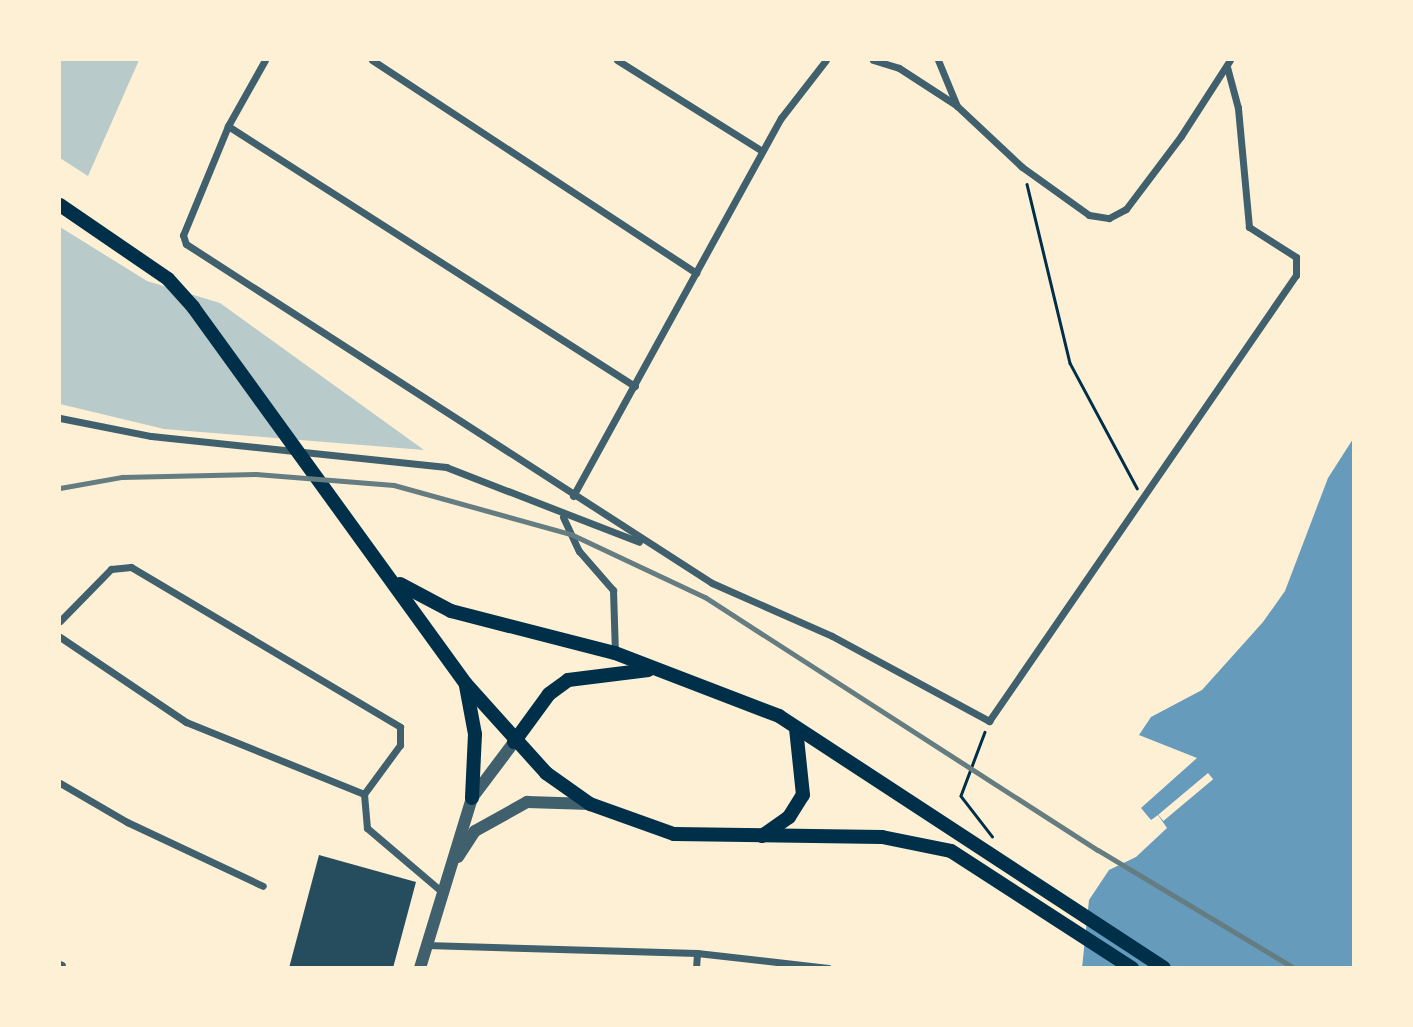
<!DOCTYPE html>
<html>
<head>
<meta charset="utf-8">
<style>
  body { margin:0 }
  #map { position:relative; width:1413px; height:1027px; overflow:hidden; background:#fdf0d5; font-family:Raleway,sans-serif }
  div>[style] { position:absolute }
  .green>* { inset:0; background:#b9caca }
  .water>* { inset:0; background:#669bbc }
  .pier>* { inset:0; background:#fdf0d5; transform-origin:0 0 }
  .building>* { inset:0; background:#264d5e }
  .path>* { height:2.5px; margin:-1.25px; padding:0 1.25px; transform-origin:1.25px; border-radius:1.25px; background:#003049 }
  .minor>* { height:7px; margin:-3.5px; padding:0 3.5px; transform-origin:3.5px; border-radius:3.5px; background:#3f606c }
  .tertiary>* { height:12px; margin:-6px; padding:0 6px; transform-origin:6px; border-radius:6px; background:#3f606c }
  .primary>* { height:14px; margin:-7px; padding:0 7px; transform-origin:7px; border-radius:7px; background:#003049 }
  .rail>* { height:4.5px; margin:-2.25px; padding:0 2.25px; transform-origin:2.25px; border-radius:2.25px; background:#657d81 }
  span { translate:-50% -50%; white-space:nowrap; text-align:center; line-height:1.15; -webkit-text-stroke:7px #fdf0d5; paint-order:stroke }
  .frame { position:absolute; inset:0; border:61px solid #fdf0d5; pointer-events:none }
</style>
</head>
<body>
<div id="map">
  <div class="green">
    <div style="clip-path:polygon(60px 60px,139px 60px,88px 176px,60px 158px)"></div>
    <div style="clip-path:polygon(60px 227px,147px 281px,220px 303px,424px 450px,164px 429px,60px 404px)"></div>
  </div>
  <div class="water">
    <div style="clip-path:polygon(1353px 439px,1353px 967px,1082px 968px,1089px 900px,1109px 870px,1136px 857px,1167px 828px,1158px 815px,1151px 820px,1141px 808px,1197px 758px,1139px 735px,1151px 717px,1202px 690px,1263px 622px,1285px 591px,1328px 478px)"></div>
  </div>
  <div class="pier">
    <div style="left:1208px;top:773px;width:8px;height:65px;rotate:50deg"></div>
  </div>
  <div class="building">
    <div style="clip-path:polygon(319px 855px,416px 882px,393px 968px,289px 968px)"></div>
  </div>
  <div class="path">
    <div style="left:1027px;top:184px;width:184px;rotate:76.5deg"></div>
    <div style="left:1070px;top:363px;width:142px;rotate:61.8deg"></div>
    <div style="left:985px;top:732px;width:68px;rotate:110.6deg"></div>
    <div style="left:961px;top:796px;width:51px;rotate:52.2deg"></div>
  </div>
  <div class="minor">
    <div style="left:265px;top:60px;width:76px;rotate:119.3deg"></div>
    <div style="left:228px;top:126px;width:118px;rotate:112.4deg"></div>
    <div style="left:183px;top:235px;width:9px;rotate:72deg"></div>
    <div style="left:186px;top:244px;width:626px;rotate:32.8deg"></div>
    <div style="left:712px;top:583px;width:131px;rotate:23.8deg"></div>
    <div style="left:832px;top:636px;width:179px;rotate:28.4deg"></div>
    <div style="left:989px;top:721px;width:541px;rotate:-55.46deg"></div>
    <div style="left:1296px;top:275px;width:18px;rotate:-90deg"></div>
    <div style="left:1296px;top:257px;width:56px;rotate:-147.4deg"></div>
    <div style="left:1249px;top:227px;width:120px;rotate:-95.3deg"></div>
    <div style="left:1238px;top:108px;width:42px;rotate:-105deg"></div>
    <div style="left:372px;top:60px;width:388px;rotate:33.3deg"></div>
    <div style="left:617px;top:60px;width:171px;rotate:32.1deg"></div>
    <div style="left:873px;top:60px;width:27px;rotate:17deg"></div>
    <div style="left:899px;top:68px;width:68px;rotate:33deg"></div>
    <div style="left:938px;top:60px;width:50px;rotate:67.6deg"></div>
    <div style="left:957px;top:106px;width:89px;rotate:43.2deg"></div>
    <div style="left:1022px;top:167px;width:82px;rotate:35.6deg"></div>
    <div style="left:1089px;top:215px;width:20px;rotate:9deg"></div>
    <div style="left:1109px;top:218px;width:19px;rotate:-28deg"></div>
    <div style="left:1126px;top:209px;width:91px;rotate:-53deg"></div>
    <div style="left:1181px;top:136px;width:90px;rotate:-57.2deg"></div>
    <div style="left:228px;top:126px;width:483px;rotate:32.6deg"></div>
    <div style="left:60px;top:418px;width:93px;rotate:11.2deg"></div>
    <div style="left:151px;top:436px;width:297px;rotate:6deg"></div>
    <div style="left:446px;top:467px;width:207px;rotate:21.2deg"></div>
    <div style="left:573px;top:496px;width:431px;rotate:-61.2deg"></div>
    <div style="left:781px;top:118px;width:73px;rotate:-52.2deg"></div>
    <div style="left:563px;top:517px;width:38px;rotate:65deg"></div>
    <div style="left:579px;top:551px;width:52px;rotate:48.9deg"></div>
    <div style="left:613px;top:590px;width:63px;rotate:88.2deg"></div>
    <div style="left:60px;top:621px;width:73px;rotate:-45.6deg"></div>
    <div style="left:111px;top:569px;width:20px;rotate:-6deg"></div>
    <div style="left:131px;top:567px;width:313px;rotate:30.7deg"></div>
    <div style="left:400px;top:727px;width:18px;rotate:90deg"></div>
    <div style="left:400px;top:745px;width:61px;rotate:126.3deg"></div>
    <div style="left:364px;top:794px;width:34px;rotate:85deg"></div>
    <div style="left:367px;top:828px;width:97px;rotate:40.4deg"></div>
    <div style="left:60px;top:637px;width:152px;rotate:34deg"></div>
    <div style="left:186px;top:722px;width:192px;rotate:22deg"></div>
    <div style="left:60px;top:783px;width:78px;rotate:30.2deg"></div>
    <div style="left:127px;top:822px;width:150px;rotate:25.2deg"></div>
    <div style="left:426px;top:945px;width:271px;rotate:1.7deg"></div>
    <div style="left:697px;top:953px;width:132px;rotate:6.5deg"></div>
    <div style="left:60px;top:964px;width:2px;rotate:27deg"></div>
    <div style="left:696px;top:968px;width:15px;rotate:-86deg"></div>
  </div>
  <div class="tertiary">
    <div style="left:458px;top:857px;width:31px;rotate:-57deg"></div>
    <div style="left:475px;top:831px;width:60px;rotate:-29.1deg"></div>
    <div style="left:527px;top:802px;width:63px;rotate:1.8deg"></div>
    <div style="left:420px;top:968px;width:178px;rotate:-73deg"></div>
    <div style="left:472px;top:798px;width:70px;rotate:-53.1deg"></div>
  </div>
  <div class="primary">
    <div style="left:60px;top:205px;width:131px;rotate:34.4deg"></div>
    <div style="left:168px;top:279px;width:38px;rotate:48deg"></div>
    <div style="left:193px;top:307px;width:465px;rotate:54.1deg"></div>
    <div style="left:466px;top:684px;width:120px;rotate:48deg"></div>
    <div style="left:546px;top:773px;width:54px;rotate:35.2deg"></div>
    <div style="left:590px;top:804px;width:89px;rotate:19.7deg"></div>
    <div style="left:674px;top:834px;width:208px;rotate:0.8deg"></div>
    <div style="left:882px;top:837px;width:70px;rotate:11.5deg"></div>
    <div style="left:951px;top:851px;width:216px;rotate:32.9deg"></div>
    <div style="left:400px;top:584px;width:58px;rotate:27.9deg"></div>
    <div style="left:451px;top:611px;width:169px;rotate:14.4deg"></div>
    <div style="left:615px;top:653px;width:176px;rotate:21deg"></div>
    <div style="left:779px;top:716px;width:460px;rotate:33.2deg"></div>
    <div style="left:466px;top:686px;width:49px;rotate:79.4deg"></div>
    <div style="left:475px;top:734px;width:64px;rotate:92.7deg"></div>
    <div style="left:514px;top:742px;width:59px;rotate:-53.9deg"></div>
    <div style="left:549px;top:694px;width:24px;rotate:-36deg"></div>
    <div style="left:568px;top:680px;width:81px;rotate:-7.1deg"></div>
    <div style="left:762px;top:836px;width:33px;rotate:-35deg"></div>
    <div style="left:789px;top:817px;width:26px;rotate:-58deg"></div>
    <div style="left:803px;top:795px;width:67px;rotate:-96deg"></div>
  </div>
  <div class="rail">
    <div style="left:60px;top:488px;width:63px;rotate:-10.1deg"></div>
    <div style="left:122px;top:477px;width:134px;rotate:-1.3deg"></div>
    <div style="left:256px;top:474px;width:138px;rotate:4.6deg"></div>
    <div style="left:394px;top:485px;width:184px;rotate:15.5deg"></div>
    <div style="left:571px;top:534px;width:148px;rotate:25.2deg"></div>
    <div style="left:705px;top:597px;width:467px;rotate:32.8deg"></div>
    <div style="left:1098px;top:850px;width:229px;rotate:31deg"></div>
  </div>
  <div class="frame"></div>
</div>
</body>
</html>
